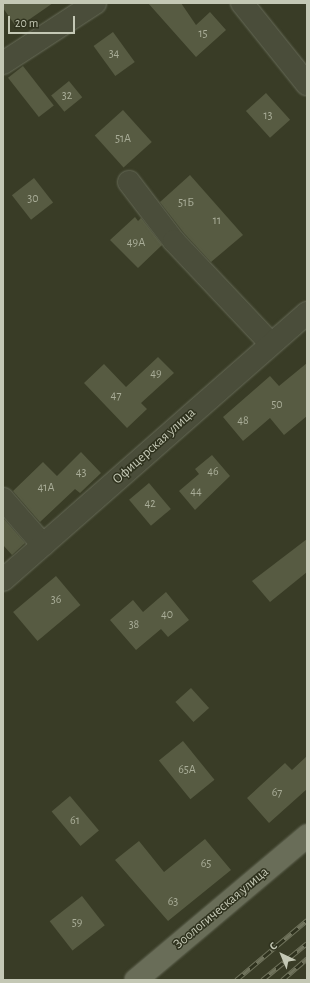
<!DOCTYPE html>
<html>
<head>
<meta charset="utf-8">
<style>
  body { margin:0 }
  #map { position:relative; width:310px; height:983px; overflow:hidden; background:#393c26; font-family:"Alegreya Sans",sans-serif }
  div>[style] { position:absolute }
  .building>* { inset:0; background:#575b42; transform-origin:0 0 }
  .roads { filter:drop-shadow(0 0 1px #676b58) drop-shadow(0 0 1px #676b58) }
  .minor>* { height:22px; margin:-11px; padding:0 11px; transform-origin:11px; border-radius:11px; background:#4a4d3a }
  .major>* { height:22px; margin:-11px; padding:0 11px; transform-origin:11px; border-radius:11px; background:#696d58 }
  .rail>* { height:4.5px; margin-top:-2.25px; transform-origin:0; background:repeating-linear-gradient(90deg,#2f321e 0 9px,#70735c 0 18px); box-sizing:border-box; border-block:1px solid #70735c }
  span { translate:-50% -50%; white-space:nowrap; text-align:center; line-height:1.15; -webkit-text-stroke:3px #2f321e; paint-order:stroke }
  .number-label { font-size:12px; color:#a9ad98 }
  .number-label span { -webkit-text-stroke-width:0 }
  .street-label { font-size:14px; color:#c4c8b5 }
  .frame { position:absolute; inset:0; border:4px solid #c4c8b5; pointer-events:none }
  .north { position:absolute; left:262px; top:935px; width:40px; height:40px; -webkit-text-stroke:3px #2f321e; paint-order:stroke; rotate:316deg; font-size:11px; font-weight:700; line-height:16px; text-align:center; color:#c4c8b5 }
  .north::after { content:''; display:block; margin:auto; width:14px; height:18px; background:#c4c8b5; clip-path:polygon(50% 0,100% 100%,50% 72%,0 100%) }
  .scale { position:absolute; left:8px; top:16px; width:67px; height:18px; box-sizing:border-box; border:2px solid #c4c8b5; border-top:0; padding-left:5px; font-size:12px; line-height:14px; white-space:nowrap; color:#c4c8b5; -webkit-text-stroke:3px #2f321e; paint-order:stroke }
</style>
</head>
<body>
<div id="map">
  <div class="building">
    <div style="clip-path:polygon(3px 3px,53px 3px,17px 28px,3px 8px)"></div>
    <div style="clip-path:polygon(148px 3px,181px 3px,196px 25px,210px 12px,226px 30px,196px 57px)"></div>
    <div style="left:113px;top:32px;width:37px;height:24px;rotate:54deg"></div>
    <div style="left:23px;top:66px;width:50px;height:19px;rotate:52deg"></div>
    <div style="left:69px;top:81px;width:21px;height:23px;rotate:51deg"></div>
    <div style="left:266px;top:93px;width:36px;height:27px;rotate:48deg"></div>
    <div style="left:123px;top:110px;width:43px;height:38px;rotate:48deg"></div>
    <div style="clip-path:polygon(190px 175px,243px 235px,211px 262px,184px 233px,160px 202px)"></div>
    <div style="left:34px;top:178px;width:31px;height:28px;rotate:52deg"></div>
    <div style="clip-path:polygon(135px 217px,138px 221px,141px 218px,162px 245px,138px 268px,110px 240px)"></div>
    <div style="clip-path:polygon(158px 357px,174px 373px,141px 403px,147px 409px,127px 428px,84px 383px,104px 364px,126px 387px)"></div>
    <div style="clip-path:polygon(307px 363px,307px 416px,284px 435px,270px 418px,243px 441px,223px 417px,270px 376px,279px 386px)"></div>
    <div style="clip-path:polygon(81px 452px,101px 473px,80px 493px,75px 489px,40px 522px,13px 491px,43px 462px,57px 476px)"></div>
    <div style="clip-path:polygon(212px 455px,230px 476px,195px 510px,179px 491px,199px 474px,195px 469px)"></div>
    <div style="left:149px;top:483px;width:34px;height:26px;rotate:50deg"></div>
    <div style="clip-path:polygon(3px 518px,25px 543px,12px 555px,3px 545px)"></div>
    <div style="clip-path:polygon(307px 539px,307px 572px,270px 602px,252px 581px)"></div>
    <div style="left:56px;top:576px;width:38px;height:56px;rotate:50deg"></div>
    <div style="clip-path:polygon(166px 592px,189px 620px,168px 637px,161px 629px,136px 650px,110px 620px,133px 600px,143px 612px)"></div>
    <div style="left:191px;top:688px;width:27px;height:21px;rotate:48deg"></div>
    <div style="left:183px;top:741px;width:50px;height:31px;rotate:51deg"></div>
    <div style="clip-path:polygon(307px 756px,307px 789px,269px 823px,247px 798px,285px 763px,292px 770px)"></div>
    <div style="left:70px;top:796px;width:45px;height:24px;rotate:50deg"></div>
    <div style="clip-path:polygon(205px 839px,231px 870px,168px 921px,115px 860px,139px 841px,164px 872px)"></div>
    <div style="left:82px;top:896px;width:37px;height:41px;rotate:52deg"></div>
  </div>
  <div class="roads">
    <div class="minor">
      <div style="left:242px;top:3px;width:104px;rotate:51.3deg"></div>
      <div style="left:3px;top:63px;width:110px;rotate:-33.1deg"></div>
      <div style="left:129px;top:182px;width:74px;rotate:52.7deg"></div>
      <div style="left:174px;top:241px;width:140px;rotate:46.7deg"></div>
      <div style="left:3px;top:499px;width:61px;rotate:49deg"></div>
      <div style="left:3px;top:580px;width:405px;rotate:-41.3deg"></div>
    </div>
    <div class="major">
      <div style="left:136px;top:980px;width:224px;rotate:-40.1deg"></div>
    </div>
  </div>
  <div class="rail">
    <div style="left:236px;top:980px;width:93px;rotate:-40.2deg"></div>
    <div style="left:262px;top:980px;width:58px;rotate:-39.4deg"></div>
    <div style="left:282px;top:980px;width:33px;rotate:-41deg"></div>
  </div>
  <div class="number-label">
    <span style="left:203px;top:34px">15</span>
    <span style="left:114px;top:54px">34</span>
    <span style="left:67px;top:96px">32</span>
    <span style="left:268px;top:116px">13</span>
    <span style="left:123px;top:139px">51А</span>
    <span style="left:33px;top:199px">30</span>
    <span style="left:186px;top:203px">51Б</span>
    <span style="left:217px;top:221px">11</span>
    <span style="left:136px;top:243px">49А</span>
    <span style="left:156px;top:374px">49</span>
    <span style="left:116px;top:396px">47</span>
    <span style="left:277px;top:405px">50</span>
    <span style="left:243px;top:421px">48</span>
    <span style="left:213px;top:472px">46</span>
    <span style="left:81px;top:473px">43</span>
    <span style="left:46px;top:488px">41А</span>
    <span style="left:196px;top:492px">44</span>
    <span style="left:150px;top:504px">42</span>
    <span style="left:56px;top:600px">36</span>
    <span style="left:167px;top:615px">40</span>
    <span style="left:134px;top:625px">38</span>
    <span style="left:187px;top:770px">65А</span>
    <span style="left:277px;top:793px">67</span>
    <span style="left:75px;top:821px">61</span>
    <span style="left:206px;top:864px">65</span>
    <span style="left:173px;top:902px">63</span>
    <span style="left:77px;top:923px">59</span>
  </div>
  <div class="street-label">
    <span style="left:154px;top:446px;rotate:-42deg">Офицерская улица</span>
    <span style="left:221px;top:908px;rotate:-40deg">Зоологическая улица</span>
  </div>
  <div class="frame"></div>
  <div class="north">С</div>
  <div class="scale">20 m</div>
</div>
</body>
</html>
